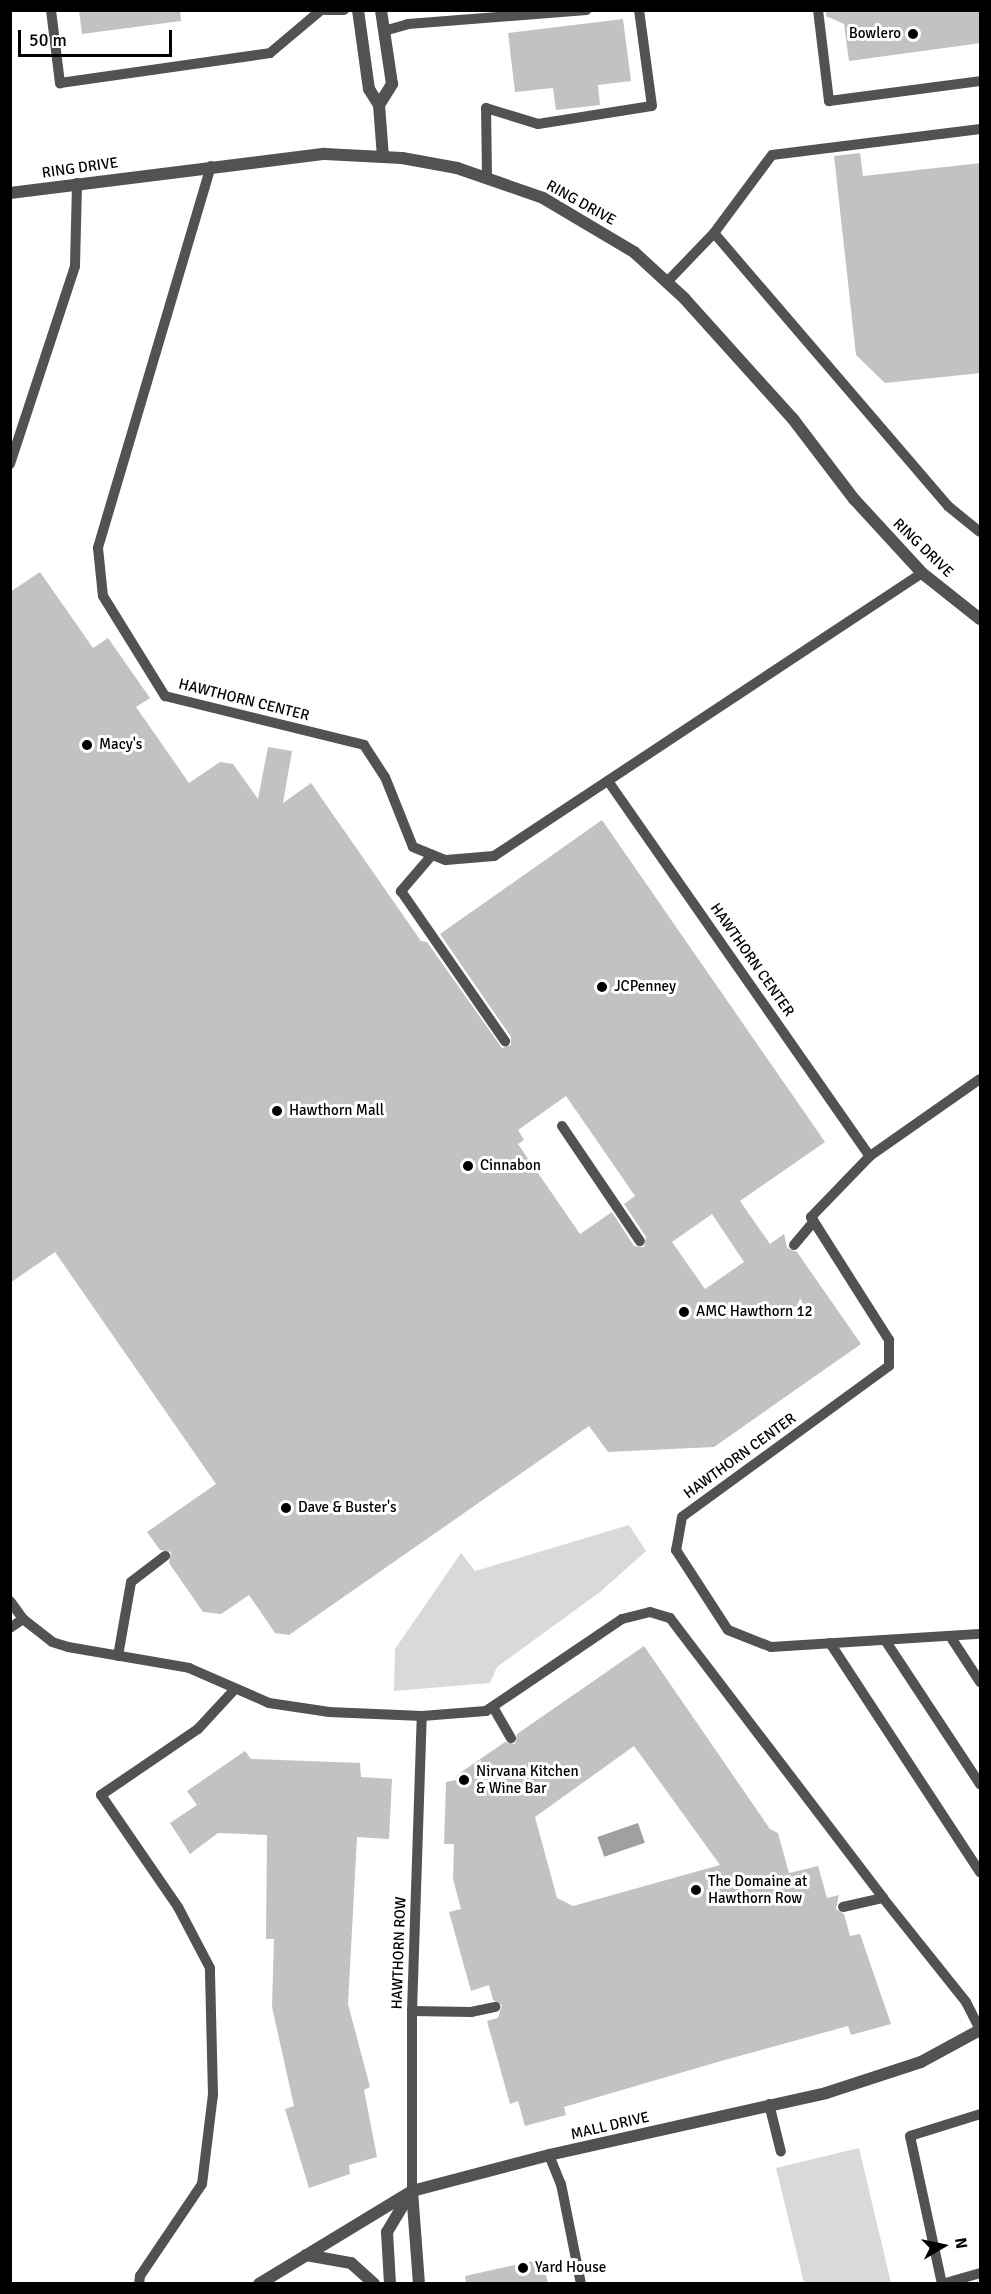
<!DOCTYPE html>
<html>
<head>
<meta charset="utf-8">
<style>
  body { margin:0 }
  #map { position:relative; width:991px; height:2294px; overflow:hidden; background:#fff; font-family:Signika,sans-serif }
  div>[style] { position:absolute }
  .green>* { inset:0; background:#d9d9d9 }
  .water>* { inset:0; background:#a0a0a0; transform-origin:0 0 }
  .building>* { inset:0; background:#c2c2c2 }
  .service>* { height:10px; margin:-5px; padding:0 5px; transform-origin:5px; border-radius:5px; background:#525252 }
  .tertiary>* { height:12px; margin:-6px; padding:0 6px; transform-origin:6px; border-radius:6px; background:#525252 }
  .dots>* { width:16px; height:16px; translate:-50% -50%; box-sizing:border-box; border:3px solid #fff; border-radius:50% }
  span { translate:-50% -50%; white-space:nowrap; text-align:center; line-height:1.15; -webkit-text-stroke:6px #fff; paint-order:stroke }
  .poi-label { font-size:15px; color:#000 }
  .right { translate:-100% -50%; text-align:right }
  .left { translate:0 -50%; text-align:left }
  .street-label { font-size:15px; color:#000 }
  .frame { position:absolute; inset:0; border:12px solid #000; pointer-events:none }
  .north { position:absolute; left:913px; top:2216px; width:60px; height:60px; -webkit-text-stroke:4px #fff; paint-order:stroke; rotate:81deg; font-size:16px; font-weight:700; line-height:24px; text-align:center; color:#000 }
  .north::after { content:''; display:block; margin:auto; width:21px; height:27px; background:#000; clip-path:polygon(50% 0,100% 100%,50% 72%,0 100%) }
  .scale { position:absolute; left:18px; top:30px; width:154px; height:27px; box-sizing:border-box; border:3px solid #000; border-top:0; padding-left:8px; font-size:18px; line-height:21px; white-space:nowrap; color:#000; -webkit-text-stroke:4px #fff; paint-order:stroke }
</style>
</head>
<body>
<div id="map">
  <div class="green">
    <div style="clip-path:polygon(629px 1525px,646px 1551px,600px 1592px,497px 1667px,490px 1683px,394px 1691px,395px 1649px,461px 1553px,475px 1571px)"></div>
    <div style="clip-path:polygon(859px 2148px,891px 2283px,804px 2283px,776px 2168px)"></div>
  </div>
  <div class="water">
    <div style="left:638px;top:1823px;width:21px;height:43px;rotate:71deg"></div>
  </div>
  <div class="building">
    <div style="clip-path:polygon(79px 10px,180px 10px,181px 21px,82px 34px)"></div>
    <div style="clip-path:polygon(826px 10px,981px 10px,981px 43px,849px 61px,844px 24px,826px 16px)"></div>
    <div style="clip-path:polygon(623px 19px,631px 81px,598px 85px,600px 105px,556px 110px,553px 88px,515px 92px,508px 33px)"></div>
    <div style="clip-path:polygon(860px 153px,863px 176px,981px 163px,981px 373px,885px 383px,856px 355px,834px 156px)"></div>
    <div style="clip-path:polygon(evenodd,40px 572px,93px 648px,108px 638px,150px 698px,136px 707px,189px 783px,220px 762px,233px 764px,258px 799px,268px 747px,292px 751px,283px 803px,311px 783px,421px 941px,427px 942px,502px 1048px,511px 1045px,511px 1037px,440px 934px,602px 820px,825px 1142px,740px 1201px,770px 1244px,784px 1234px,787px 1248px,797px 1252px,861px 1344px,714px 1447px,608px 1452px,589px 1426px,289px 1635px,275px 1633px,249px 1595px,221px 1614px,203px 1612px,169px 1563px,171px 1552px,160px 1550px,147px 1532px,216px 1484px,55px 1252px,10px 1283px,10px 592px,40px 572px,566px 1096px,635px 1196px,624px 1204px,646px 1237px,644px 1247px,634px 1246px,612px 1212px,580px 1234px,518px 1144px,524px 1140px,518px 1130px,566px 1096px,40px 572px,712px 1214px,744px 1262px,705px 1289px,672px 1242px,712px 1214px)"></div>
    <div style="clip-path:polygon(evenodd,644px 1646px,770px 1829px,778px 1833px,789px 1873px,818px 1866px,827px 1898px,839px 1895px,836px 1909px,844px 1914px,850px 1936px,860px 1934px,891px 2024px,851px 2035px,848px 2026px,721px 2061px,564px 2107px,566px 2115px,525px 2126px,518px 2101px,510px 2104px,487px 2021px,498px 2018px,502px 2005px,493px 2000px,489px 1985px,471px 1991px,449px 1912px,461px 1909px,453px 1879px,454px 1844px,444px 1844px,446px 1782px,456px 1780px,457px 1775px,505px 1742px,515px 1744px,517px 1734px,644px 1646px,634px 1746px,720px 1865px,573px 1906px,557px 1898px,535px 1817px,634px 1746px)"></div>
    <div style="clip-path:polygon(245px 1751px,251px 1759px,360px 1763px,361px 1777px,392px 1779px,389px 1839px,357px 1837px,348px 2004px,370px 2087px,364px 2090px,377px 2157px,349px 2165px,350px 2174px,309px 2188px,285px 2109px,294px 2106px,272px 2007px,274px 1939px,266px 1939px,267px 1835px,218px 1833px,190px 1854px,170px 1823px,197px 1805px,187px 1791px)"></div>
    <div style="clip-path:polygon(542px 2259px,548px 2283px,466px 2283px,465px 2276px)"></div>
  </div>
  <div class="service">
    <div style="left:51px;top:10px;width:74px;rotate:83deg"></div>
    <div style="left:60px;top:83px;width:212px;rotate:-8.1deg"></div>
    <div style="left:270px;top:53px;width:67px;rotate:-40.1deg"></div>
    <div style="left:325px;top:10px;width:19px"></div>
    <div style="left:818px;top:10px;width:92px;rotate:83.1deg"></div>
    <div style="left:829px;top:101px;width:152px;rotate:-7.5deg"></div>
    <div style="left:384px;top:31px;width:25px;rotate:-16deg"></div>
    <div style="left:408px;top:24px;width:179px;rotate:-4.5deg"></div>
    <div style="left:211px;top:166px;width:398px;rotate:106.5deg"></div>
    <div style="left:98px;top:548px;width:48px;rotate:84.1deg"></div>
    <div style="left:103px;top:596px;width:118px;rotate:58.2deg"></div>
    <div style="left:165px;top:696px;width:205px;rotate:13.8deg"></div>
    <div style="left:364px;top:745px;width:38px;rotate:57deg"></div>
    <div style="left:385px;top:777px;width:75px;rotate:68.2deg"></div>
    <div style="left:413px;top:847px;width:35px;rotate:22deg"></div>
    <div style="left:446px;top:860px;width:48px;rotate:-4.8deg"></div>
    <div style="left:494px;top:856px;width:513px;rotate:-33.47deg"></div>
    <div style="left:487px;top:176px;width:68px;rotate:-90.8deg"></div>
    <div style="left:486px;top:108px;width:54px;rotate:17.1deg"></div>
    <div style="left:538px;top:124px;width:115px;rotate:-9deg"></div>
    <div style="left:652px;top:106px;width:97px;rotate:-97.7deg"></div>
    <div style="left:714px;top:233px;width:360px;rotate:49.4deg"></div>
    <div style="left:948px;top:506px;width:41px;rotate:39.1deg"></div>
    <div style="left:667px;top:282px;width:68px;rotate:-46.2deg"></div>
    <div style="left:714px;top:233px;width:97px;rotate:-53.4deg"></div>
    <div style="left:772px;top:155px;width:210px;rotate:-7.1deg"></div>
    <div style="left:10px;top:464px;width:208px;rotate:-71.8deg"></div>
    <div style="left:75px;top:266px;width:83px;rotate:-88.6deg"></div>
    <div style="left:608px;top:781px;width:457px;rotate:55.1deg"></div>
    <div style="left:870px;top:1156px;width:134px;rotate:-35deg"></div>
    <div style="left:432px;top:855px;width:48px;rotate:130.7deg"></div>
    <div style="left:401px;top:891px;width:183px;rotate:55.3deg"></div>
    <div style="left:562px;top:1126px;width:139px;rotate:55.9deg"></div>
    <div style="left:870px;top:1156px;width:85px;rotate:134deg"></div>
    <div style="left:811px;top:1217px;width:146px;rotate:57.6deg"></div>
    <div style="left:889px;top:1340px;width:26px;rotate:90deg"></div>
    <div style="left:889px;top:1366px;width:256px;rotate:143.9deg"></div>
    <div style="left:682px;top:1517px;width:34px;rotate:100deg"></div>
    <div style="left:676px;top:1550px;width:95px;rotate:57deg"></div>
    <div style="left:728px;top:1630px;width:46px;rotate:21.6deg"></div>
    <div style="left:771px;top:1647px;width:209px;rotate:-3.6deg"></div>
    <div style="left:794px;top:1245px;width:31px;rotate:-50deg"></div>
    <div style="left:10px;top:1601px;width:22px;rotate:54deg"></div>
    <div style="left:23px;top:1619px;width:37px;rotate:38deg"></div>
    <div style="left:52px;top:1642px;width:17px;rotate:17deg"></div>
    <div style="left:68px;top:1647px;width:123px;rotate:9.8deg"></div>
    <div style="left:189px;top:1668px;width:87px;rotate:23.6deg"></div>
    <div style="left:269px;top:1703px;width:61px;rotate:8.5deg"></div>
    <div style="left:329px;top:1712px;width:93px;rotate:2.5deg"></div>
    <div style="left:422px;top:1716px;width:64px;rotate:-4.5deg"></div>
    <div style="left:486px;top:1711px;width:164px;rotate:-34.1deg"></div>
    <div style="left:622px;top:1619px;width:29px;rotate:-14deg"></div>
    <div style="left:650px;top:1612px;width:21px;rotate:17deg"></div>
    <div style="left:670px;top:1618px;width:352px;rotate:52.7deg"></div>
    <div style="left:883px;top:1898px;width:133px;rotate:51.4deg"></div>
    <div style="left:966px;top:2002px;width:30px;rotate:63deg"></div>
    <div style="left:10px;top:1628px;width:16px;rotate:-35deg"></div>
    <div style="left:950px;top:1636px;width:55px;rotate:56.9deg"></div>
    <div style="left:885px;top:1640px;width:173px;rotate:56.6deg"></div>
    <div style="left:830px;top:1643px;width:274px;rotate:56.8deg"></div>
    <div style="left:118px;top:1656px;width:75px;rotate:-80deg"></div>
    <div style="left:131px;top:1582px;width:43px;rotate:-37.4deg"></div>
    <div style="left:493px;top:1707px;width:36px;rotate:60deg"></div>
    <div style="left:843px;top:1907px;width:41px;rotate:-12.7deg"></div>
    <div style="left:412px;top:2011px;width:59px;rotate:1deg"></div>
    <div style="left:471px;top:2012px;width:25px;rotate:-12deg"></div>
    <div style="left:769px;top:2104px;width:49px;rotate:76deg"></div>
    <div style="left:549px;top:2155px;width:31px;rotate:68deg"></div>
    <div style="left:561px;top:2184px;width:102px;rotate:78.7deg"></div>
    <div style="left:412px;top:2191px;width:180px;rotate:-90deg"></div>
    <div style="left:412px;top:2011px;width:295px;rotate:-88.1deg"></div>
    <div style="left:139px;top:2284px;width:8px;rotate:-83deg"></div>
    <div style="left:140px;top:2276px;width:111px;rotate:-56deg"></div>
    <div style="left:202px;top:2184px;width:90px;rotate:-83deg"></div>
    <div style="left:213px;top:2095px;width:127px;rotate:-91.4deg"></div>
    <div style="left:210px;top:1968px;width:69px;rotate:-117.7deg"></div>
    <div style="left:178px;top:1907px;width:136px;rotate:-124.5deg"></div>
    <div style="left:101px;top:1795px;width:117px;rotate:-34.2deg"></div>
    <div style="left:198px;top:1729px;width:53px;rotate:-47.3deg"></div>
    <div style="left:942px;top:2284px;width:151px;rotate:-102.2deg"></div>
    <div style="left:910px;top:2136px;width:73px;rotate:-17.4deg"></div>
    <div style="left:942px;top:2284px;width:40px;rotate:-16deg"></div>
  </div>
  <div class="tertiary">
    <div style="left:358px;top:10px;width:80px;rotate:82.1deg"></div>
    <div style="left:369px;top:89px;width:19px;rotate:58deg"></div>
    <div style="left:379px;top:105px;width:52px;rotate:85.6deg"></div>
    <div style="left:379px;top:105px;width:25px;rotate:-58deg"></div>
    <div style="left:392px;top:84px;width:75px;rotate:-98.5deg"></div>
    <div style="left:10px;top:193px;width:317px;rotate:-7.1deg"></div>
    <div style="left:325px;top:154px;width:77px;rotate:3deg"></div>
    <div style="left:402px;top:158px;width:56px;rotate:10.3deg"></div>
    <div style="left:457px;top:168px;width:91px;rotate:19.2deg"></div>
    <div style="left:543px;top:198px;width:106px;rotate:30.7deg"></div>
    <div style="left:634px;top:252px;width:68px;rotate:42.6deg"></div>
    <div style="left:684px;top:298px;width:163px;rotate:48deg"></div>
    <div style="left:793px;top:419px;width:101px;rotate:52.7deg"></div>
    <div style="left:854px;top:499px;width:100px;rotate:47.4deg"></div>
    <div style="left:922px;top:573px;width:74px;rotate:38.4deg"></div>
    <div style="left:412px;top:2191px;width:93px;rotate:85.7deg"></div>
    <div style="left:306px;top:2255px;width:46px;rotate:10.1deg"></div>
    <div style="left:351px;top:2263px;width:31px;rotate:42deg"></div>
    <div style="left:259px;top:2284px;width:179px;rotate:-31.3deg"></div>
    <div style="left:412px;top:2191px;width:142px;rotate:-14.7deg"></div>
    <div style="left:549px;top:2155px;width:284px;rotate:-12.6deg"></div>
    <div style="left:826px;top:2093px;width:100px;rotate:-18.1deg"></div>
    <div style="left:921px;top:2062px;width:67px;rotate:-28.5deg"></div>
    <div style="left:390px;top:2284px;width:52px;rotate:-93.3deg"></div>
    <div style="left:387px;top:2232px;width:47px;rotate:-59deg"></div>
  </div>
  <div class="dots">
    <div style="left:913px;top:34px;background:#000"></div>
    <div style="left:87px;top:745px;background:#000"></div>
    <div style="left:602px;top:987px;background:#000"></div>
    <div style="left:277px;top:1111px;background:#000"></div>
    <div style="left:468px;top:1166px;background:#000"></div>
    <div style="left:684px;top:1312px;background:#000"></div>
    <div style="left:286px;top:1508px;background:#000"></div>
    <div style="left:464px;top:1780px;background:#000"></div>
    <div style="left:696px;top:1890px;background:#000"></div>
    <div style="left:523px;top:2268px;background:#000"></div>
  </div>
  <div class="poi-label">
    <span class="right" style="left:901px;top:34px">Bowlero</span>
    <span class="left" style="left:99px;top:745px">Macy's</span>
    <span class="left" style="left:614px;top:987px">JCPenney</span>
    <span class="left" style="left:289px;top:1111px">Hawthorn Mall</span>
    <span class="left" style="left:480px;top:1166px">Cinnabon</span>
    <span class="left" style="left:696px;top:1312px">AMC Hawthorn 12</span>
    <span class="left" style="left:298px;top:1508px">Dave &amp; Buster's</span>
    <span class="left" style="left:476px;top:1780px">Nirvana Kitchen<br>&amp; Wine Bar</span>
    <span class="left" style="left:708px;top:1890px">The Domaine at<br>Hawthorn Row</span>
    <span class="left" style="left:535px;top:2268px">Yard House</span>
  </div>
  <div class="street-label">
    <span style="left:80px;top:168px;rotate:-8deg">RING DRIVE</span>
    <span style="left:581px;top:203px;rotate:29deg">RING DRIVE</span>
    <span style="left:923px;top:548px;rotate:44deg">RING DRIVE</span>
    <span style="left:244px;top:700px;rotate:14deg">HAWTHORN CENTER</span>
    <span style="left:752px;top:960px;rotate:55deg">HAWTHORN CENTER</span>
    <span style="left:740px;top:1456px;rotate:-36deg">HAWTHORN CENTER</span>
    <span style="left:399px;top:1953px;rotate:-88deg">HAWTHORN ROW</span>
    <span style="left:610px;top:2126px;rotate:-13deg">MALL DRIVE</span>
  </div>
  <div class="frame"></div>
  <div class="north">N</div>
  <div class="scale">50 m</div>
</div>
</body>
</html>
